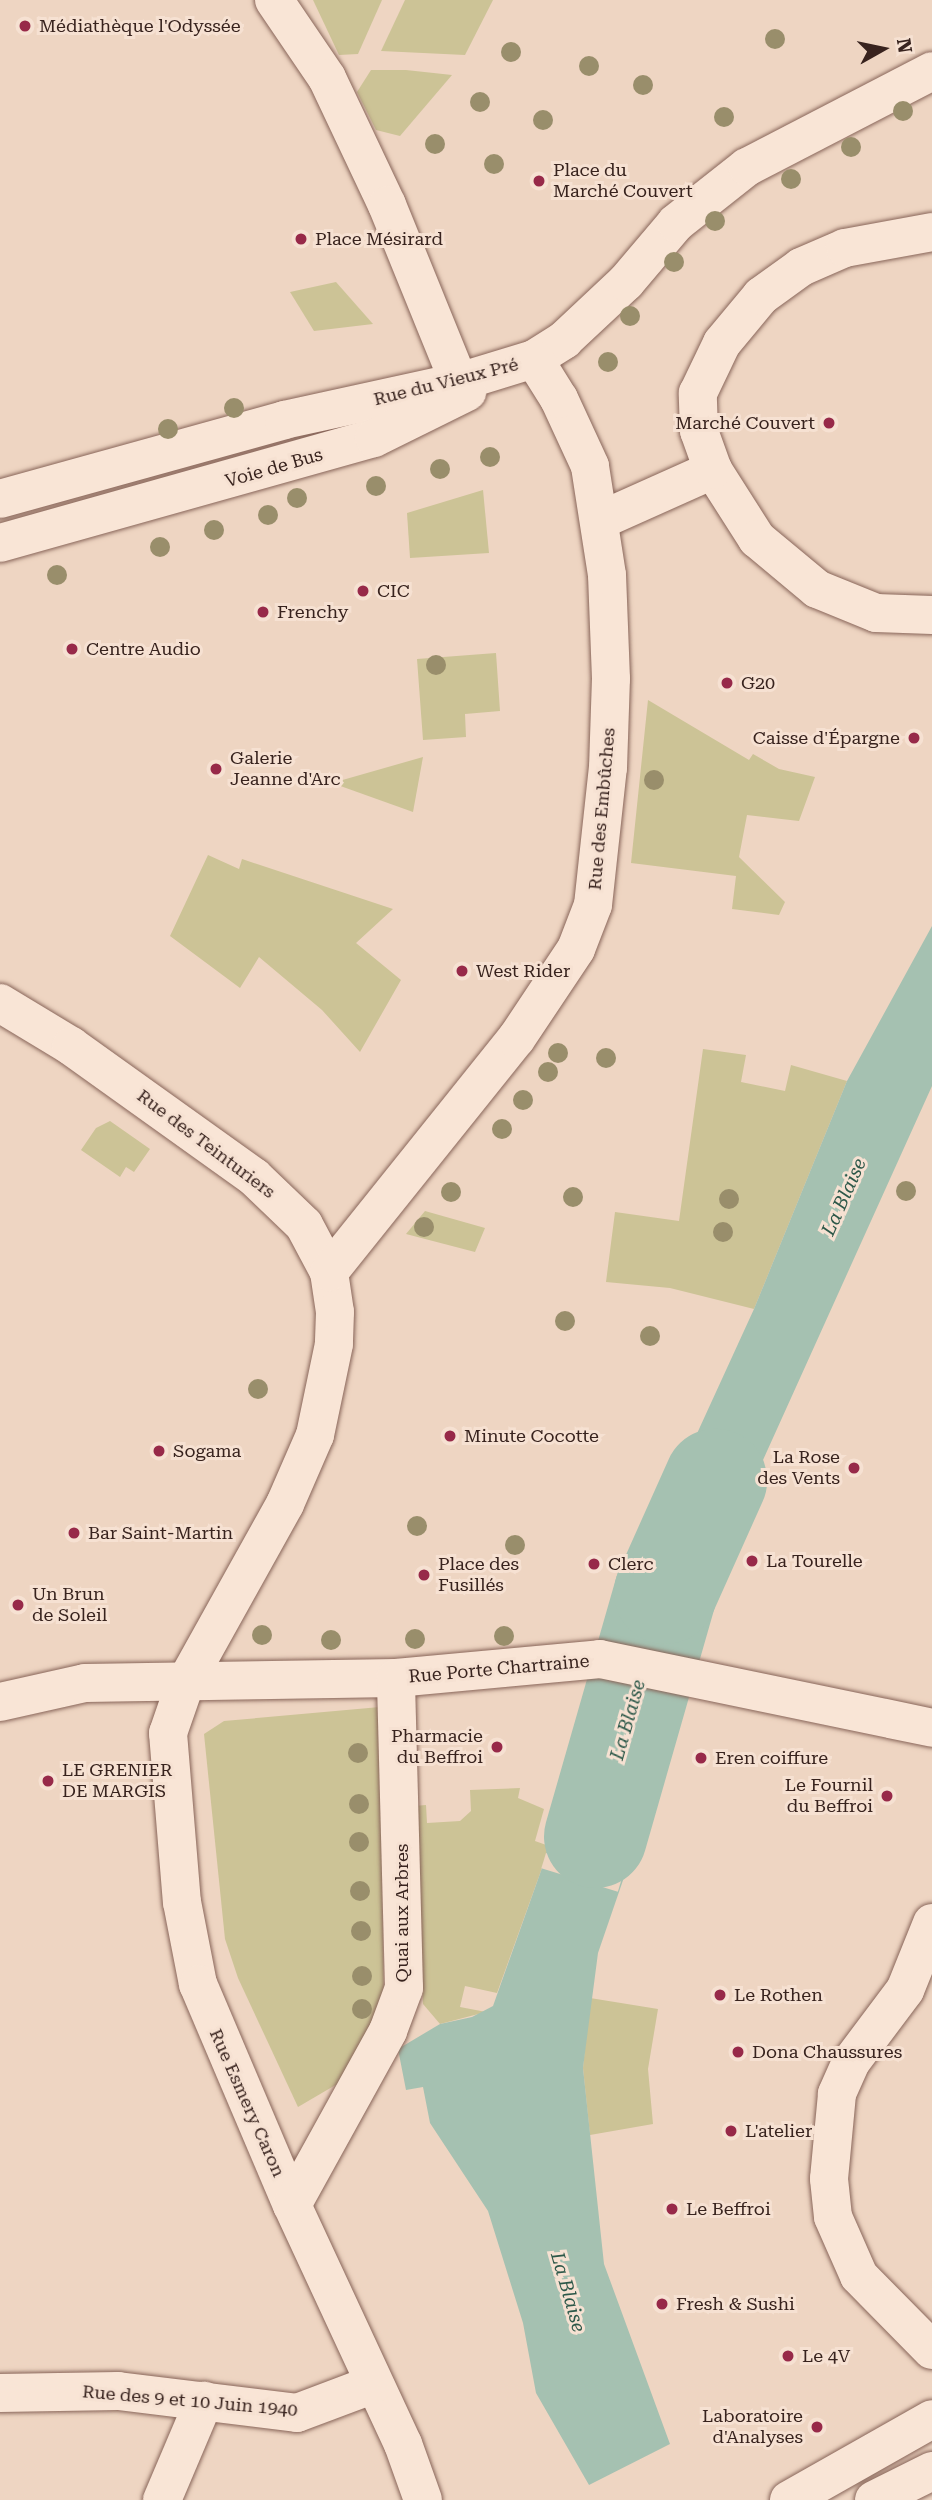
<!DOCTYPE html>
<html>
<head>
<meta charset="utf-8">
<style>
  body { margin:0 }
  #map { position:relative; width:932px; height:2500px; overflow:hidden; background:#eed5c2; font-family:"Roboto Serif",serif }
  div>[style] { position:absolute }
  .green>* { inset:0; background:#ccc396 }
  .water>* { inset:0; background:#a5c1b1 }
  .pier>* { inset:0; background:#eed5c2; transform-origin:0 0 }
  .river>* { height:103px; margin:-51.5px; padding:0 51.5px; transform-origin:51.5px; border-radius:51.5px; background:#a5c1b1 }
  .roads { filter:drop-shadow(0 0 2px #886559) drop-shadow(0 0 2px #886559) }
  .minor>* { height:38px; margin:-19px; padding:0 19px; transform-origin:19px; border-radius:19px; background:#f9e5d6 }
  .trees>* { width:20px; height:20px; margin:-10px; border-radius:50%; background:#998e6b }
  .dots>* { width:19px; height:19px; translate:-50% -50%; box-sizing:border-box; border:4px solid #f6e1d2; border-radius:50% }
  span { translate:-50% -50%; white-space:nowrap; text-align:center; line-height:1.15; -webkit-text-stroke:6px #f6e1d2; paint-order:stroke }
  .poi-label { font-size:18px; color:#38231e }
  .left { translate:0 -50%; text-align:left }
  .right { translate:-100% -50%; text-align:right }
  .street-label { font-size:18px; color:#38231e }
  .water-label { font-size:19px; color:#2d5849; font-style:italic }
  .north { position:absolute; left:848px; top:14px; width:70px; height:70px; -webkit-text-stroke:5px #f6e1d2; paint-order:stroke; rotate:81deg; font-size:19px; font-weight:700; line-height:28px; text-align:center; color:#38231e }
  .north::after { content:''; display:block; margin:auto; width:24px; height:32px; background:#38231e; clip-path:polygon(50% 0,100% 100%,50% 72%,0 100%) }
</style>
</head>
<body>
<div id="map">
  <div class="green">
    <div style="clip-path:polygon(313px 0,382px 0,358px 54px,339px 55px)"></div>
    <div style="clip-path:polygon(405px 0,493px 0,465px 55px,381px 51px)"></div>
    <div style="clip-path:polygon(371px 70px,406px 70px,452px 75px,400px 136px,376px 130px,357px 92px)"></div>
    <div style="clip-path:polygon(336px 282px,373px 324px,314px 331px,290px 292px)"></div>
    <div style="clip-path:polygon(483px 490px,489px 553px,410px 558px,407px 513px)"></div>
    <div style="clip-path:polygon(496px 653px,500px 711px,465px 714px,466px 737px,423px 740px,417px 659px)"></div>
    <div style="clip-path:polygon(648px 700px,749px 760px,753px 754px,779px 769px,815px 777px,799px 821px,747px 815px,739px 857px,785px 902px,779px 915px,732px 909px,736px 876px,631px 863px)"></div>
    <div style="clip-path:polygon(423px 757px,413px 812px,332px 783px)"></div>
    <div style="clip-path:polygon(208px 855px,239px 869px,242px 859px,393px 909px,356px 943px,401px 980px,360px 1052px,322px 1010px,259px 957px,240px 988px,170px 936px)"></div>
    <div style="clip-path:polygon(703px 1049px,746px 1055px,741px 1082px,785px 1091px,791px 1065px,847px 1081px,754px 1309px,670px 1288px,606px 1282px,615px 1212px,679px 1221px)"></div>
    <div style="clip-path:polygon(110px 1121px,150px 1149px,134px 1172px,126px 1167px,120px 1177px,81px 1150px,96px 1128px)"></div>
    <div style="clip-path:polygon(425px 1211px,485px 1228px,475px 1252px,406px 1234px)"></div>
    <div style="clip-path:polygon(380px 1707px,384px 2014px,356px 2073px,298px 2107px,238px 1978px,225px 1939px,204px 1734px,224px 1721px)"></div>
    <div style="clip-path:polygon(520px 1788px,518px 1798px,544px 1809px,535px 1841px,549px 1846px,542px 1868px,497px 1993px,465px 1986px,460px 2007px,486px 2012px,440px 2024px,423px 2004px,414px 1806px,426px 1805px,427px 1823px,460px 1821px,471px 1811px,470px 1790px)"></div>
    <div style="clip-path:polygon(590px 1998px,658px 2009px,648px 2069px,653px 2124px,590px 2135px,583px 2068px)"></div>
  </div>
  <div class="water">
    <div style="clip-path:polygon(932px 926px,932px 1086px,692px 1617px,635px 1607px,608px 1609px,678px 1475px,754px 1309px,847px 1081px)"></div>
    <div style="clip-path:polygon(593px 1695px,672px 1701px,642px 1825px,598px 1953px,583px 2068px,604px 2264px,670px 2444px,589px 2485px,536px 2393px,523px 2323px,488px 2211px,430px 2123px,423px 2087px,406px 2090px,398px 2049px,440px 2024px,472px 2017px,493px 2006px,542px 1868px)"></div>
  </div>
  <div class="pier">
    <div style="clip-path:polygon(623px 1605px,635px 1607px,692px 1617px,623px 1609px,608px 1613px)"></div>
    <div style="clip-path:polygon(593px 1691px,673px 1697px,593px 1695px)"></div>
    <div style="left:546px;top:1853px;width:80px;height:16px;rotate:17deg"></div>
  </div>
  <div class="river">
    <div style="left:595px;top:1836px;width:254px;rotate:-74deg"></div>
    <div style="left:665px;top:1592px;width:123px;rotate:-65.9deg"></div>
  </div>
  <div class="roads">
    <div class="minor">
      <div style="left:274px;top:0;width:94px;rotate:55.8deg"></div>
      <div style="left:327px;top:78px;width:140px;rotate:64.7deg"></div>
      <div style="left:387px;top:205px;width:191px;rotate:67.9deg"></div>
      <div style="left:713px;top:470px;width:82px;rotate:57.5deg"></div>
      <div style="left:757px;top:539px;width:78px;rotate:39.8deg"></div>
      <div style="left:817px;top:589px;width:64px;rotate:22.1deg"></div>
      <div style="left:876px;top:613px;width:56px;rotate:2deg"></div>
      <div style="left:0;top:499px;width:295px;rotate:-15.5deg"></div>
      <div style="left:284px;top:420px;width:179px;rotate:-12.3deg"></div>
      <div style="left:459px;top:382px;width:78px;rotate:-17deg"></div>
      <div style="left:534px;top:359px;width:36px;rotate:-32deg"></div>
      <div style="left:564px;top:340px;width:85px;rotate:-43.1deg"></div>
      <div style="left:626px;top:282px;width:77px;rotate:-49.7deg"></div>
      <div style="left:676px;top:223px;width:90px;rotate:-38.3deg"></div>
      <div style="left:747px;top:167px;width:208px;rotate:-27.4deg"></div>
      <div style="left:601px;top:520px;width:123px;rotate:-24.1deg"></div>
      <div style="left:713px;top:470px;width:41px;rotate:-109.7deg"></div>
      <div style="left:699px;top:431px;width:38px;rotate:-92deg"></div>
      <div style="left:698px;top:393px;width:55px;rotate:-64.4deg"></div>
      <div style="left:722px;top:343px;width:61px;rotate:-50.3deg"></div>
      <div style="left:761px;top:296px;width:49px;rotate:-35.9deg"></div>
      <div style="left:801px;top:267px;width:48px;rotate:-23.4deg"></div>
      <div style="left:845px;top:248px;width:88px;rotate:-10.4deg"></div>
      <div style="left:0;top:543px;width:388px;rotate:-15.7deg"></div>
      <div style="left:374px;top:438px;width:104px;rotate:-26.3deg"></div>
      <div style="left:0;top:1003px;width:83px;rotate:31.2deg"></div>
      <div style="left:71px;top:1046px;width:225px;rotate:35.6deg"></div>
      <div style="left:254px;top:1177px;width:69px;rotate:43.8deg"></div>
      <div style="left:304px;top:1225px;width:53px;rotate:62deg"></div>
      <div style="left:329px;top:1272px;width:40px;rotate:81.5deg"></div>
      <div style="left:335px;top:1312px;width:32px;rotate:92deg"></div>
      <div style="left:334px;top:1344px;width:93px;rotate:101.8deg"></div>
      <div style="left:315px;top:1435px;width:75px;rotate:113.5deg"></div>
      <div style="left:285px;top:1504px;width:206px;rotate:119.1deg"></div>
      <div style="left:185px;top:1684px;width:52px;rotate:109.1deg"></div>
      <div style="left:168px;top:1733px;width:170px;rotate:85.3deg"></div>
      <div style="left:182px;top:1902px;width:84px;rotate:79deg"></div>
      <div style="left:198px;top:1984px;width:240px;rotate:67deg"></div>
      <div style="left:292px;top:2205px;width:264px;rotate:65.1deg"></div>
      <div style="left:403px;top:2444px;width:59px;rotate:70.3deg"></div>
      <div style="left:329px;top:1272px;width:299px;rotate:-51.3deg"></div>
      <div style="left:516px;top:1039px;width:108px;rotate:-56.3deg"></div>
      <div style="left:576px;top:949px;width:47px;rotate:-68.9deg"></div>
      <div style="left:593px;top:905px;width:138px;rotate:-83.8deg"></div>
      <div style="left:608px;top:768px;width:89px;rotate:-88.1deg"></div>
      <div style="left:611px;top:679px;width:104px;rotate:-92.2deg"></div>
      <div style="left:607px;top:575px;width:110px;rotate:-98.9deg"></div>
      <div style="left:590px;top:466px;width:74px;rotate:-114.8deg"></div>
      <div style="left:559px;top:399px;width:47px;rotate:-122deg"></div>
      <div style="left:0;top:1702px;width:87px;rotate:-12.6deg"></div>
      <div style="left:85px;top:1683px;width:311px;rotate:-0.9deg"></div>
      <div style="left:396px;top:1678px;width:205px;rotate:-5.3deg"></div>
      <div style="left:600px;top:1659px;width:339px;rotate:11.7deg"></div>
      <div style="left:932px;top:1923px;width:72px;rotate:111.9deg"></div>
      <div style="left:905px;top:1990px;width:90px;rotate:126.9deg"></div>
      <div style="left:851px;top:2062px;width:35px;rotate:114deg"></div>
      <div style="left:837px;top:2094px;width:85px;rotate:95.4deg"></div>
      <div style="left:829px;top:2179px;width:38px;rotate:84deg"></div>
      <div style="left:833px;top:2217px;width:64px;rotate:66.2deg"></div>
      <div style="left:859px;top:2276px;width:104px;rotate:45.4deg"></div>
      <div style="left:292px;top:2205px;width:199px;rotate:-61.1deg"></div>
      <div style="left:388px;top:2031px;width:46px;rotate:-69.6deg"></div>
      <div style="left:404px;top:1988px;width:310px;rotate:-91.5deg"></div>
      <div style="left:0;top:2393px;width:118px;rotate:-1deg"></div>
      <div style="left:118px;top:2391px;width:180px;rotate:7deg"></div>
      <div style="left:297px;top:2413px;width:82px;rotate:-20.6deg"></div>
      <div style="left:162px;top:2500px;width:108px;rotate:-67deg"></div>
      <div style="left:789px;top:2500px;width:164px;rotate:-29.5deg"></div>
      <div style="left:874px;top:2500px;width:65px;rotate:-26.6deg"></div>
    </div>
  </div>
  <div class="trees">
    <div style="left:775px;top:39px"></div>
    <div style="left:511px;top:52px"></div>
    <div style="left:589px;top:66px"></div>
    <div style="left:643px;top:85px"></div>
    <div style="left:480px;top:102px"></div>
    <div style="left:903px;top:111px"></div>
    <div style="left:724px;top:117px"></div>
    <div style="left:543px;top:120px"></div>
    <div style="left:435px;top:144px"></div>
    <div style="left:851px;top:147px"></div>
    <div style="left:494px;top:164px"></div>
    <div style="left:791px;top:179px"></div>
    <div style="left:715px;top:221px"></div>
    <div style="left:674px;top:262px"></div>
    <div style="left:630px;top:316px"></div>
    <div style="left:608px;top:362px"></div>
    <div style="left:234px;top:408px"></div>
    <div style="left:168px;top:429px"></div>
    <div style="left:490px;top:457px"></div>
    <div style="left:440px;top:469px"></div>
    <div style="left:376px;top:486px"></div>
    <div style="left:297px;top:498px"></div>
    <div style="left:268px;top:515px"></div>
    <div style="left:214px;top:530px"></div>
    <div style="left:160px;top:547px"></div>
    <div style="left:57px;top:575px"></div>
    <div style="left:436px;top:665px"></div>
    <div style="left:654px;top:780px"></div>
    <div style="left:558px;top:1053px"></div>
    <div style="left:606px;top:1058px"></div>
    <div style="left:548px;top:1072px"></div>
    <div style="left:523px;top:1100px"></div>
    <div style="left:502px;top:1129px"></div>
    <div style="left:906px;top:1191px"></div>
    <div style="left:451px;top:1192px"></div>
    <div style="left:573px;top:1197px"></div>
    <div style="left:729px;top:1199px"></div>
    <div style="left:424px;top:1227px"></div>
    <div style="left:723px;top:1232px"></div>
    <div style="left:565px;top:1321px"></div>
    <div style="left:650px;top:1336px"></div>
    <div style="left:258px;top:1389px"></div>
    <div style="left:417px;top:1526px"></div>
    <div style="left:515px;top:1545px"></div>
    <div style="left:262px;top:1635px"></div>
    <div style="left:504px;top:1636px"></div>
    <div style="left:415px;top:1639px"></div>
    <div style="left:331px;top:1640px"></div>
    <div style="left:358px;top:1753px"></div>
    <div style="left:359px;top:1804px"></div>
    <div style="left:359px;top:1842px"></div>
    <div style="left:360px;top:1891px"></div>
    <div style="left:361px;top:1931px"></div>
    <div style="left:362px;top:1976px"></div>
    <div style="left:362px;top:2009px"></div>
  </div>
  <div class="dots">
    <div style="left:25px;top:26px;background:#972949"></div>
    <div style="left:539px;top:181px;background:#972949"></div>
    <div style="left:301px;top:239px;background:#972949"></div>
    <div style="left:829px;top:423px;background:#972949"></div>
    <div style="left:363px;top:591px;background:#972949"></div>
    <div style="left:263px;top:612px;background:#972949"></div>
    <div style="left:72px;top:649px;background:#972949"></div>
    <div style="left:727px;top:683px;background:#972949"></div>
    <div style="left:914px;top:738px;background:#972949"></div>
    <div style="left:216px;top:769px;background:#972949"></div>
    <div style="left:462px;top:971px;background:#972949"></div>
    <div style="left:450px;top:1436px;background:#972949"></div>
    <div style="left:159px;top:1451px;background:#972949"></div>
    <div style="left:854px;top:1468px;background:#972949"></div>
    <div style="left:74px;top:1533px;background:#972949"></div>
    <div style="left:752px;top:1561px;background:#972949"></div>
    <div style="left:594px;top:1564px;background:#972949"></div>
    <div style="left:424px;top:1575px;background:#972949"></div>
    <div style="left:18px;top:1605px;background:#972949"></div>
    <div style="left:497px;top:1747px;background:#972949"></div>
    <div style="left:701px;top:1758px;background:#972949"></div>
    <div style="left:48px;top:1781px;background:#972949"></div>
    <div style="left:887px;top:1796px;background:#972949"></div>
    <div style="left:720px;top:1995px;background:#972949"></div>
    <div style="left:738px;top:2052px;background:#972949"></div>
    <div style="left:731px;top:2131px;background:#972949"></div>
    <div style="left:672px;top:2209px;background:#972949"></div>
    <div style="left:662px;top:2304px;background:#972949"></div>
    <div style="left:788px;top:2356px;background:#972949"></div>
    <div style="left:817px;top:2427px;background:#972949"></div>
  </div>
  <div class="poi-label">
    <span class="left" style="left:39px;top:26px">Médiathèque l'Odyssée</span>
    <span class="left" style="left:553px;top:181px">Place du<br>Marché Couvert</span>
    <span class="left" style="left:315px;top:239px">Place Mésirard</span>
    <span class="right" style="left:815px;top:423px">Marché Couvert</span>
    <span class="left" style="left:377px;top:591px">CIC</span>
    <span class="left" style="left:277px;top:612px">Frenchy</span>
    <span class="left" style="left:86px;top:649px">Centre Audio</span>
    <span class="left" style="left:741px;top:683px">G20</span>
    <span class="right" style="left:900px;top:738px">Caisse d'Épargne</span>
    <span class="left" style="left:230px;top:769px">Galerie<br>Jeanne d'Arc</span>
    <span class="left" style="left:476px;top:971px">West Rider</span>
    <span class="left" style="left:464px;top:1436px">Minute Cocotte</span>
    <span class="left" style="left:173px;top:1451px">Sogama</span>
    <span class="right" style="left:840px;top:1468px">La Rose<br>des Vents</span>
    <span class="left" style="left:88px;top:1533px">Bar Saint-Martin</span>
    <span class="left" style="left:766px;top:1561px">La Tourelle</span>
    <span class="left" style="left:608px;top:1564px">Clerc</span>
    <span class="left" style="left:438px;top:1575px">Place des<br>Fusillés</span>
    <span class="left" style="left:32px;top:1605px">Un Brun<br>de Soleil</span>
    <span class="right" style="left:483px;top:1747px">Pharmacie<br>du Beffroi</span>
    <span class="left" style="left:715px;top:1758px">Eren coiffure</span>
    <span class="left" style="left:62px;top:1781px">LE GRENIER<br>DE MARGIS</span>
    <span class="right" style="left:873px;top:1796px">Le Fournil<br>du Beffroi</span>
    <span class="left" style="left:734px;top:1995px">Le Rothen</span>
    <span class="left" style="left:752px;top:2052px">Dona Chaussures</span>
    <span class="left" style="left:745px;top:2131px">L'atelier</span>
    <span class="left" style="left:686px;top:2209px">Le Beffroi</span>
    <span class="left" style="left:676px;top:2304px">Fresh &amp; Sushi</span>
    <span class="left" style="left:802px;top:2356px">Le 4V</span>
    <span class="right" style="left:803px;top:2427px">Laboratoire<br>d'Analyses</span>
  </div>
  <div class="street-label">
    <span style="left:446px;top:382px;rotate:-14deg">Rue du Vieux Pré</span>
    <span style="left:274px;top:468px;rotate:-16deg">Voie de Bus</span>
    <span style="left:602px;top:809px;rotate:-85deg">Rue des Embûches</span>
    <span style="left:206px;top:1144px;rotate:37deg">Rue des Teinturiers</span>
    <span style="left:499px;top:1669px;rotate:-5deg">Rue Porte Chartraine</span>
    <span style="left:402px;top:1913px;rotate:-90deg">Quai aux Arbres</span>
    <span style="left:247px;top:2103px;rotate:66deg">Rue Esmery Caron</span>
    <span style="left:190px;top:2401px;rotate:5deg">Rue des 9 et 10 Juin 1940</span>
  </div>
  <div class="water-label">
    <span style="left:844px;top:1197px;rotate:-66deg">La Blaise</span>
    <span style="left:628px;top:1720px;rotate:-74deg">La Blaise</span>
    <span style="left:568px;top:2292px;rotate:74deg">La Blaise</span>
  </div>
  <div class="north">N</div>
</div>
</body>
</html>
